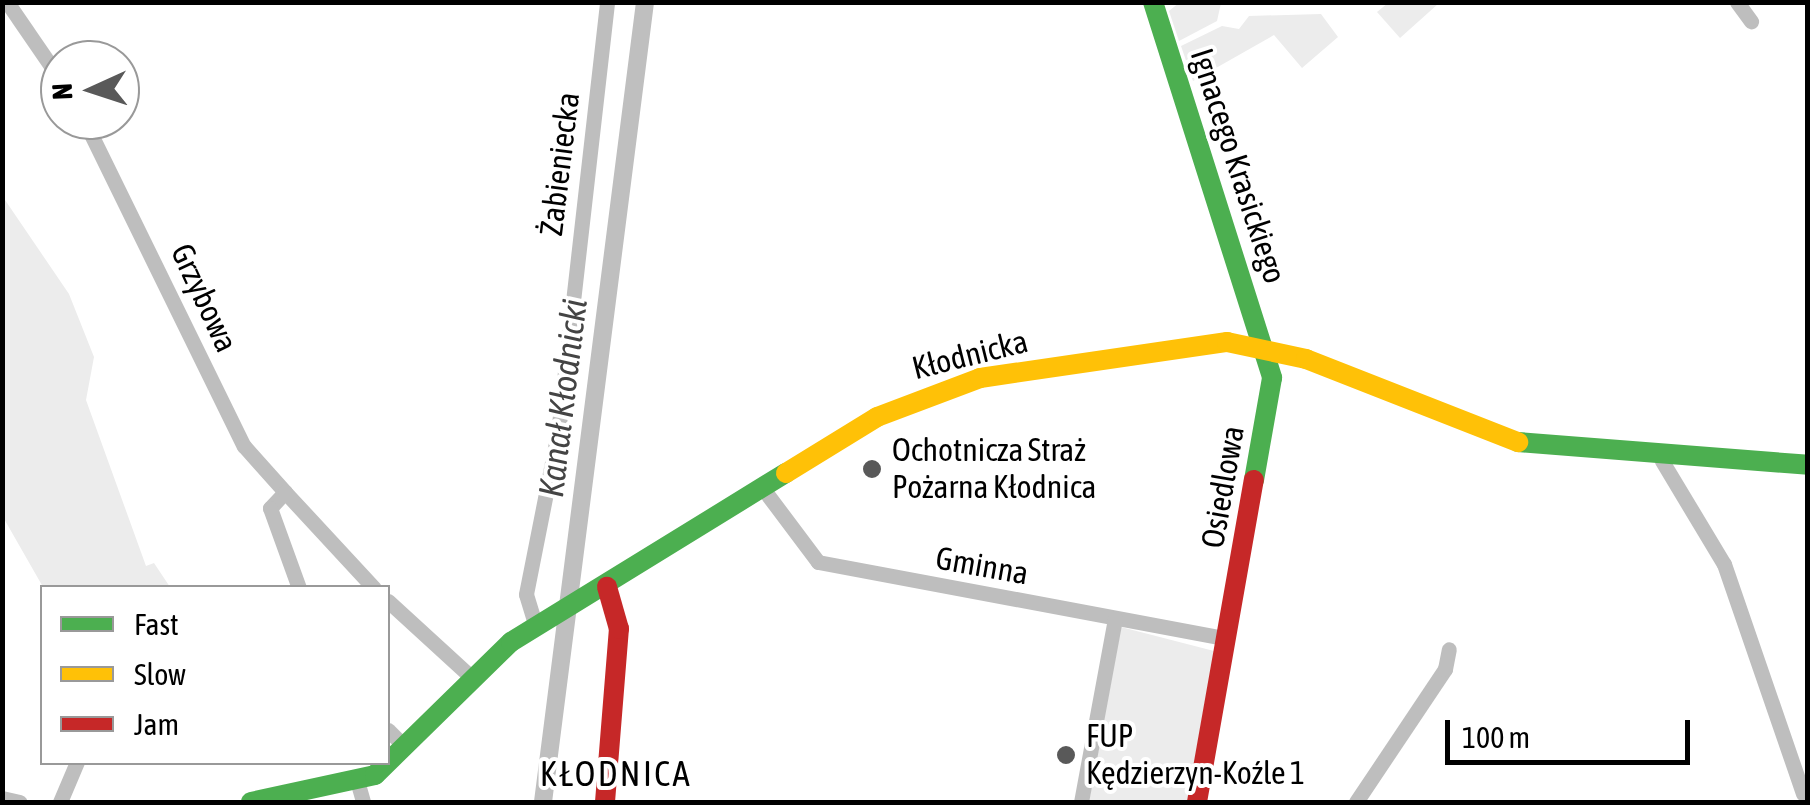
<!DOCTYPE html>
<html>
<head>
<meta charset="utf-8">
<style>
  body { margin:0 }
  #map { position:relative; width:1810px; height:805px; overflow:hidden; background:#fff; font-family:"Asap Condensed",sans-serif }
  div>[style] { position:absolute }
  .green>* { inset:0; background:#ececec }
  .canal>* { height:18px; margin:-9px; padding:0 9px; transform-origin:9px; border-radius:9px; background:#bfbfbf }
  .street>* { height:15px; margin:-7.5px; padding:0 7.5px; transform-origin:7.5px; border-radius:7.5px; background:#bebebe }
  .fast>* { height:20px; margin:-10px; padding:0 10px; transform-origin:10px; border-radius:10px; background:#4caf50 }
  .slow>* { height:20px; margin:-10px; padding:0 10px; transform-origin:10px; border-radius:10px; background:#ffc107 }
  .jam>* { height:20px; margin:-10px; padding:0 10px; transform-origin:10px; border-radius:10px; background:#c62828 }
  .dots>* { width:28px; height:28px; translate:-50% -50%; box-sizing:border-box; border:5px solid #fff; border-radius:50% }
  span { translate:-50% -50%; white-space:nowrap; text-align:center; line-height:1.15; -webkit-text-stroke:8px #fff; paint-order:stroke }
  .street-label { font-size:32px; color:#000 }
  .poi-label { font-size:32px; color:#000 }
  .left { translate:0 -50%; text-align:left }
  .water-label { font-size:35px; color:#444; font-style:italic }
  .neighbourhood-label { font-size:35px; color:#000; letter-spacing:2.5px }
  .frame { position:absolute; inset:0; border:5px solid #000; pointer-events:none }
  .legend { position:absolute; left:40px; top:585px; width:350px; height:180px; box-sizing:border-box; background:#fff; border:2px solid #999; margin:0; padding:12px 18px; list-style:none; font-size:30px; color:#000 }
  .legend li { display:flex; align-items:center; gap:20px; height:50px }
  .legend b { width:50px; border:2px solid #999 }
  .north { position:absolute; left:40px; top:40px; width:100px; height:100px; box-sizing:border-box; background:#fff; border:2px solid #999; border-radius:50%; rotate:267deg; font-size:28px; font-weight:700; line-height:40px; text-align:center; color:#000 }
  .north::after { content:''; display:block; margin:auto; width:35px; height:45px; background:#595959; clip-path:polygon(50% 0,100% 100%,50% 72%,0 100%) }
  .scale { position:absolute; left:1445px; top:720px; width:245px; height:45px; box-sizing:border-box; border:5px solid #000; border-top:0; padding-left:12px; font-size:30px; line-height:35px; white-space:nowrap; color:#000; -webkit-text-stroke:8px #fff; paint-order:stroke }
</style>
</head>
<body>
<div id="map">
  <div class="green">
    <div style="clip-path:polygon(1180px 2px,1221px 3px,1217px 21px,1179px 41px,1169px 11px)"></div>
    <div style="clip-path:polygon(1388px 3px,1437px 2px,1438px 4px,1400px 38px,1377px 12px)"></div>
    <div style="clip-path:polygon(1321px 14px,1338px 37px,1302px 68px,1274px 35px,1193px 81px,1181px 46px,1222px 26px,1239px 29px,1249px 16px)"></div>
    <div style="clip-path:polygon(3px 197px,69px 294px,94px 357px,86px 400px,146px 566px,154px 563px,170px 587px,43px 587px,3px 517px)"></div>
    <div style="clip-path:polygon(1121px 627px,1214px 651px,1187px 802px,1089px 802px)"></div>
  </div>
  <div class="canal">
    <div style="left:543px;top:802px;width:806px;rotate:-82.73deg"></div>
  </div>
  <div class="street">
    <div style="left:7px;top:2px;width:93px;rotate:55.5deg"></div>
    <div style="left:1737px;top:2px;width:24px;rotate:54deg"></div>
    <div style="left:84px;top:120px;width:363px;rotate:63.9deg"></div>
    <div style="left:244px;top:446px;width:62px;rotate:48.3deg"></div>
    <div style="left:285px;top:492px;width:22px;rotate:133deg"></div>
    <div style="left:270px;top:508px;width:85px;rotate:70.1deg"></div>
    <div style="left:1662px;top:461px;width:120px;rotate:59deg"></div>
    <div style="left:1724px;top:564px;width:243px;rotate:71deg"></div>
    <div style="left:764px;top:490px;width:90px;rotate:53.1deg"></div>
    <div style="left:818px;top:562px;width:415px;rotate:10.6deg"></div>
    <div style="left:285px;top:492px;width:131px;rotate:47.2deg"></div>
    <div style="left:388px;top:601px;width:113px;rotate:42.5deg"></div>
    <div style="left:536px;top:627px;width:34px;rotate:-107deg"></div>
    <div style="left:526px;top:594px;width:164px;rotate:-78.8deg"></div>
    <div style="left:558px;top:433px;width:434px;rotate:-83.5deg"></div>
    <div style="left:388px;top:730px;width:24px;rotate:45deg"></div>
    <div style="left:358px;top:784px;width:19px;rotate:74deg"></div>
    <div style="left:2px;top:798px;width:18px;rotate:13deg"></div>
    <div style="left:60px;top:802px;width:43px;rotate:-67deg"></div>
    <div style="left:1081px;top:802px;width:187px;rotate:-79.5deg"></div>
    <div style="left:1356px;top:802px;width:160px;rotate:-56.2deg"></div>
    <div style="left:1445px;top:669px;width:20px;rotate:-79deg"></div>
  </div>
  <div class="fast">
    <div style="left:1153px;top:2px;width:394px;rotate:72.4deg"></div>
    <div style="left:1272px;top:378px;width:104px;rotate:100deg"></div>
    <div style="left:1518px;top:442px;width:291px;rotate:4.5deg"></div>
    <div style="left:251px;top:802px;width:127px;rotate:-12.3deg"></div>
    <div style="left:375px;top:775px;width:190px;rotate:-44.4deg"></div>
    <div style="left:511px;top:642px;width:323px;rotate:-31.6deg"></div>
  </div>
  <div class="slow">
    <div style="left:786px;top:473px;width:107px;rotate:-31.6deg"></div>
    <div style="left:877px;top:417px;width:110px;rotate:-20.7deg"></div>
    <div style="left:980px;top:378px;width:250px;rotate:-8.3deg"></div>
    <div style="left:1227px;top:342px;width:81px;rotate:12.1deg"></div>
    <div style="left:1306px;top:359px;width:228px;rotate:21.4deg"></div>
  </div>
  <div class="jam">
    <div style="left:605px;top:802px;width:174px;rotate:-85.4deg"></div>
    <div style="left:619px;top:629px;width:44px;rotate:-105.9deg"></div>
    <div style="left:1197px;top:802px;width:327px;rotate:-80deg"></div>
  </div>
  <div class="dots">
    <div style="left:872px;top:469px;background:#595959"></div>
    <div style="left:1066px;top:755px;background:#595959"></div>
  </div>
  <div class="street-label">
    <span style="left:560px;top:164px;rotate:-83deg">Żabieniecka</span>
    <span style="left:1238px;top:166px;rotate:72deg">Ignacego Krasickiego</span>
    <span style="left:204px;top:298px;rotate:65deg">Grzybowa</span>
    <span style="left:970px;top:355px;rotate:-14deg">Kłodnicka</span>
    <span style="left:1223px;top:487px;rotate:-80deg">Osiedlowa</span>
    <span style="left:982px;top:566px;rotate:10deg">Gminna</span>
  </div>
  <div class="poi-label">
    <span class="left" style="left:892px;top:469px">Ochotnicza Straż<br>Pożarna Kłodnica</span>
    <span class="left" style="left:1086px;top:755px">FUP<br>Kędzierzyn-Koźle 1</span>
  </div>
  <div class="water-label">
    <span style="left:562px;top:398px;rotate:-83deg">Kanał Kłodnicki</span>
  </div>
  <div class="neighbourhood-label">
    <span style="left:616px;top:773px">KŁODNICA</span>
  </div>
  <div class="frame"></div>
  <ul class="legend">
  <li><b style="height:12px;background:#4caf50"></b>Fast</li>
  <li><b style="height:12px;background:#ffc107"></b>Slow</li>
  <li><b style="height:12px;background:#c62828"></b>Jam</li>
  </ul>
  <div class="north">N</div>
  <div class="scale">100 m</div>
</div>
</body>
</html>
